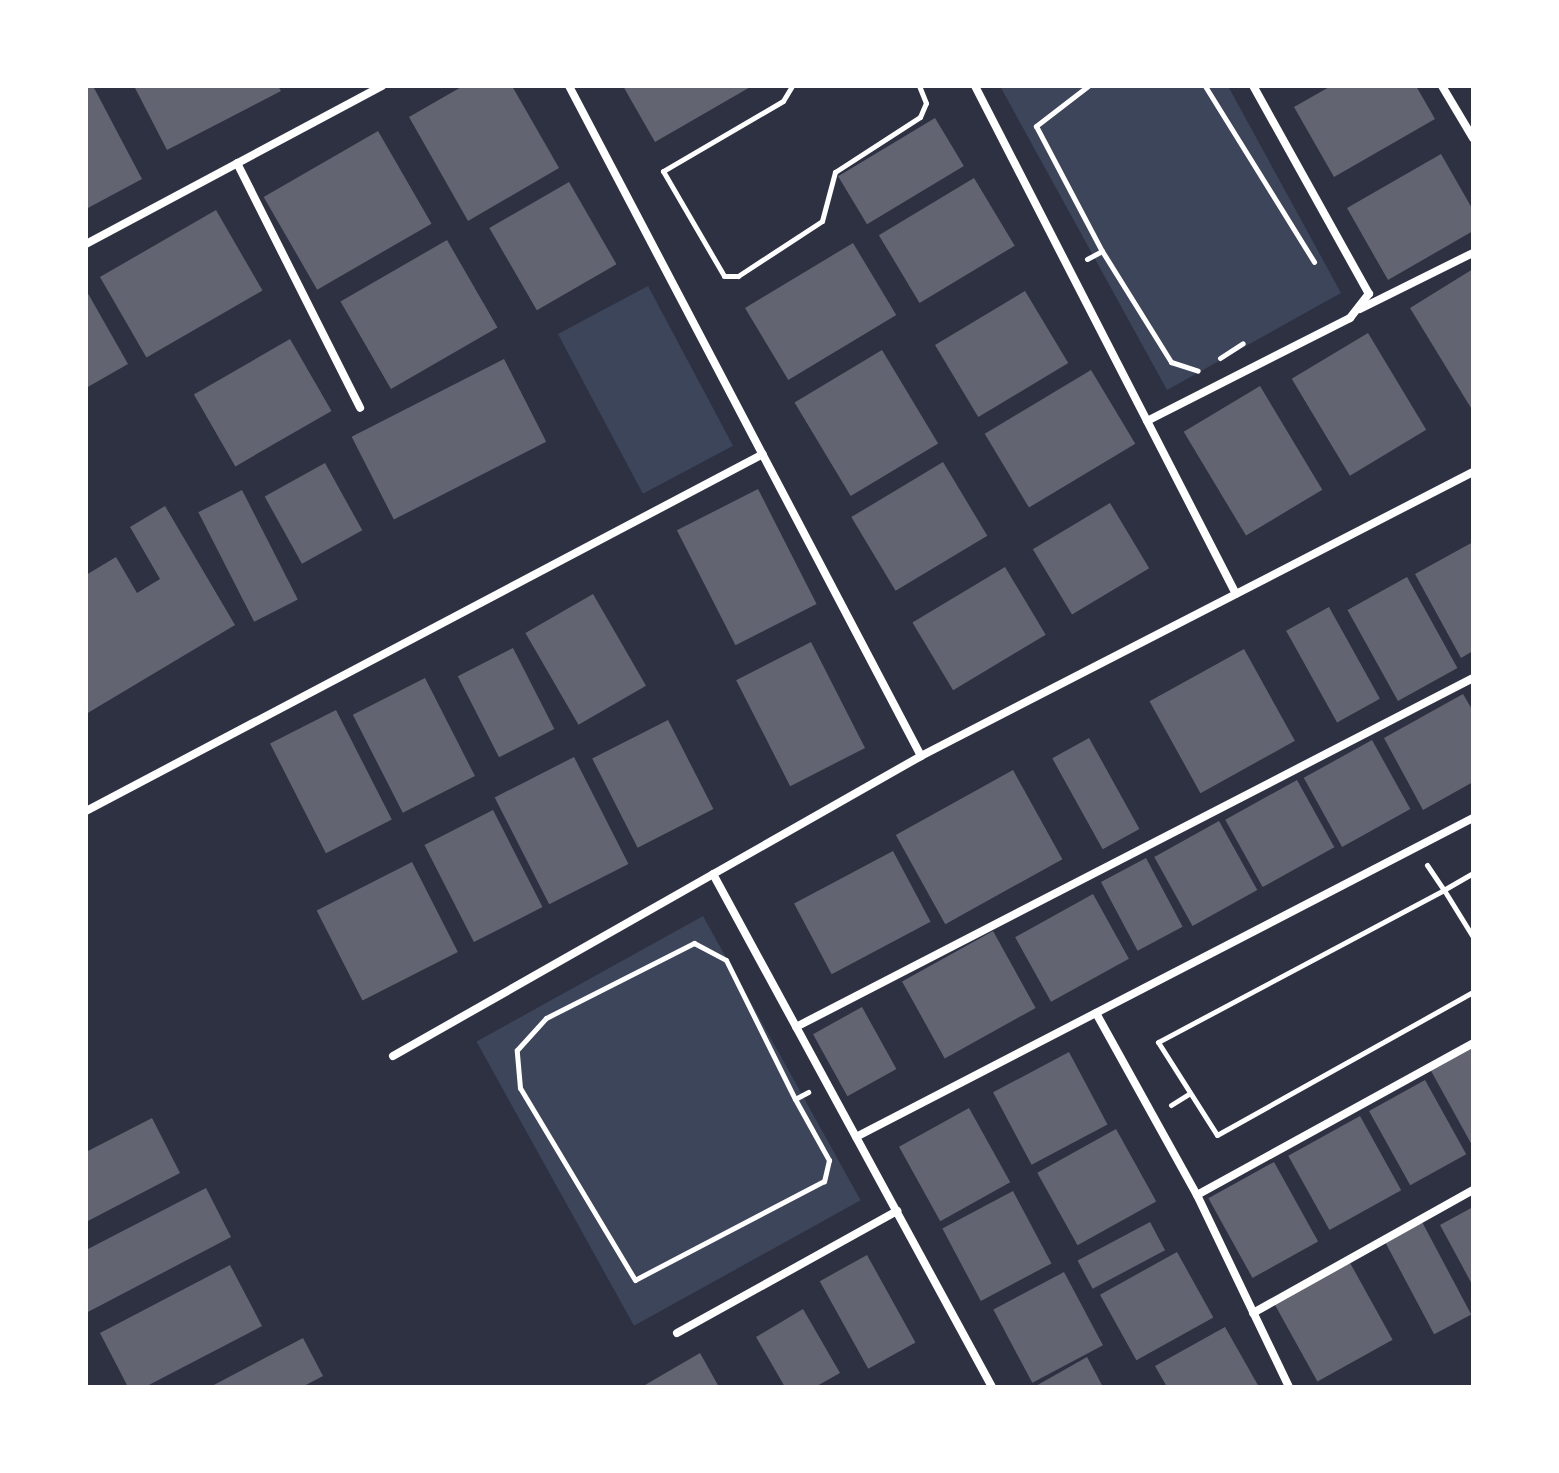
<!DOCTYPE html>
<html>
<head>
<meta charset="utf-8">
<style>
  body { margin:0 }
  #map { position:relative; width:1559px; height:1473px; overflow:hidden; background:#2d3142; font-family:"Roboto Condensed",sans-serif }
  div>[style] { position:absolute }
  .green>* { inset:0; background:#3c4559; transform-origin:0 0 }
  .building>* { inset:0; background:#626471; transform-origin:0 0 }
  .path>* { height:5px; margin:-2.5px; padding:0 2.5px; transform-origin:2.5px; border-radius:2.5px; background:#fff }
  .minor>* { height:8px; margin:-4px; padding:0 4px; transform-origin:4px; border-radius:4px; background:#fff }
  span { translate:-50% -50%; white-space:nowrap; text-align:center; line-height:1.15; -webkit-text-stroke:6px #fff; paint-order:stroke }
  .frame { position:absolute; inset:0; border:88px solid #fff; pointer-events:none }
</style>
</head>
<body>
<div id="map">
  <div class="green">
    <div style="clip-path:polygon(1000px 86px,1228px 86px,1341px 293px,1167px 390px)"></div>
    <div style="left:648px;top:286px;width:181px;height:102px;rotate:62deg"></div>
    <div style="left:703px;top:916px;width:325px;height:259px;rotate:61deg"></div>
  </div>
  <div class="building">
    <div style="clip-path:polygon(86px 86px,93px 86px,142px 179px,86px 209px)"></div>
    <div style="clip-path:polygon(134px 86px,278px 86px,281px 91px,167px 150px)"></div>
    <div style="clip-path:polygon(463px 86px,512px 86px,559px 168px,468px 221px,409px 117px)"></div>
    <div style="clip-path:polygon(623px 86px,752px 86px,655px 142px)"></div>
    <div style="clip-path:polygon(1331px 86px,1416px 86px,1435px 119px,1334px 177px,1294px 107px)"></div>
    <div style="left:935px;top:118px;width:56px;height:113px;rotate:59deg"></div>
    <div style="left:378px;top:131px;width:107px;height:132px;rotate:60deg"></div>
    <div style="clip-path:polygon(1441px 154px,1473px 210px,1473px 231px,1388px 280px,1347px 208px)"></div>
    <div style="left:974px;top:178px;width:79px;height:111px;rotate:59deg"></div>
    <div style="left:569px;top:182px;width:95px;height:92px;rotate:60deg"></div>
    <div style="left:216px;top:210px;width:93px;height:134px;rotate:60deg"></div>
    <div style="left:447px;top:240px;width:101px;height:123px;rotate:60deg"></div>
    <div style="left:853px;top:243px;width:84px;height:126px;rotate:59deg"></div>
    <div style="clip-path:polygon(1473px 269px,1473px 407px,1471px 408px,1410px 308px)"></div>
    <div style="clip-path:polygon(86px 290px,128px 364px,86px 388px)"></div>
    <div style="left:1025px;top:291px;width:84px;height:105px;rotate:59deg"></div>
    <div style="left:1368px;top:333px;width:113px;height:89px;rotate:59deg"></div>
    <div style="left:290px;top:339px;width:83px;height:111px;rotate:60deg"></div>
    <div style="left:882px;top:350px;width:109px;height:102px;rotate:59deg"></div>
    <div style="left:504px;top:359px;width:93px;height:171px;rotate:63deg"></div>
    <div style="left:1091px;top:370px;width:86px;height:124px;rotate:59deg"></div>
    <div style="left:1260px;top:386px;width:121px;height:89px;rotate:59deg"></div>
    <div style="left:943px;top:462px;width:86px;height:107px;rotate:59deg"></div>
    <div style="left:325px;top:463px;width:77px;height:69px;rotate:61deg"></div>
    <div style="left:758px;top:489px;width:129px;height:91px;rotate:63deg"></div>
    <div style="left:242px;top:490px;width:123px;height:49px;rotate:63deg"></div>
    <div style="left:1110px;top:503px;width:76px;height:90px;rotate:59deg"></div>
    <div style="clip-path:polygon(165px 506px,235px 625px,86px 714px,86px 575px,116px 557px,137px 593px,160px 579px,130px 527px)"></div>
    <div style="clip-path:polygon(1473px 542px,1473px 651px,1461px 658px,1415px 574px)"></div>
    <div style="left:1005px;top:567px;width:79px;height:108px;rotate:59deg"></div>
    <div style="left:1407px;top:577px;width:104px;height:68px;rotate:61deg"></div>
    <div style="left:593px;top:594px;width:106px;height:78px;rotate:60deg"></div>
    <div style="left:1329px;top:607px;width:105px;height:49px;rotate:61deg"></div>
    <div style="left:811px;top:642px;width:119px;height:84px;rotate:63deg"></div>
    <div style="left:513px;top:648px;width:91px;height:62px;rotate:63deg"></div>
    <div style="left:1244px;top:649px;width:105px;height:108px;rotate:61deg"></div>
    <div style="left:425px;top:678px;width:110px;height:81px;rotate:63deg"></div>
    <div style="clip-path:polygon(1463px 694px,1473px 711px,1473px 782px,1423px 810px,1384px 738px)"></div>
    <div style="left:336px;top:710px;width:123px;height:74px;rotate:63deg"></div>
    <div style="left:668px;top:720px;width:100px;height:85px;rotate:63deg"></div>
    <div style="left:1089px;top:738px;width:104px;height:42px;rotate:61deg"></div>
    <div style="left:1372px;top:740px;width:79px;height:78px;rotate:61deg"></div>
    <div style="left:574px;top:757px;width:120px;height:89px;rotate:63deg"></div>
    <div style="left:1013px;top:770px;width:102px;height:134px;rotate:61deg"></div>
    <div style="left:1297px;top:780px;width:77px;height:82px;rotate:61deg"></div>
    <div style="left:493px;top:810px;width:109px;height:77px;rotate:63deg"></div>
    <div style="left:1219px;top:821px;width:79px;height:74px;rotate:61deg"></div>
    <div style="left:893px;top:851px;width:80px;height:112px;rotate:62deg"></div>
    <div style="left:1146px;top:858px;width:78px;height:51px;rotate:62deg"></div>
    <div style="left:412px;top:862px;width:101px;height:107px;rotate:63deg"></div>
    <div style="left:1093px;top:894px;width:74px;height:89px;rotate:61deg"></div>
    <div style="left:993px;top:931px;width:88px;height:104px;rotate:61deg"></div>
    <div style="left:862px;top:1007px;width:71px;height:56px;rotate:61deg"></div>
    <div style="clip-path:polygon(1473px 1045px,1473px 1147px,1430px 1069px)"></div>
    <div style="left:1069px;top:1052px;width:82px;height:86px;rotate:62deg"></div>
    <div style="left:1425px;top:1080px;width:85px;height:64px;rotate:61deg"></div>
    <div style="left:969px;top:1108px;width:85px;height:80px;rotate:61deg"></div>
    <div style="left:1360px;top:1116px;width:85px;height:82px;rotate:61deg"></div>
    <div style="clip-path:polygon(152px 1118px,180px 1173px,86px 1222px,86px 1152px)"></div>
    <div style="left:1116px;top:1129px;width:83px;height:90px;rotate:61deg"></div>
    <div style="left:1274px;top:1162px;width:91px;height:75px;rotate:61deg"></div>
    <div style="clip-path:polygon(206px 1188px,231px 1237px,86px 1313px,86px 1250px)"></div>
    <div style="left:1013px;top:1191px;width:82px;height:80px;rotate:62deg"></div>
    <div style="clip-path:polygon(1473px 1207px,1473px 1286px,1440px 1225px)"></div>
    <div style="left:1421px;top:1220px;width:107px;height:42px;rotate:62deg"></div>
    <div style="left:1150px;top:1222px;width:32px;height:82px;rotate:62deg"></div>
    <div style="left:1177px;top:1252px;width:75px;height:88px;rotate:61deg"></div>
    <div style="left:867px;top:1255px;width:100px;height:54px;rotate:61deg"></div>
    <div style="left:1349px;top:1261px;width:90px;height:86px;rotate:61deg"></div>
    <div style="clip-path:polygon(230px 1265px,262px 1326px,145px 1387px,128px 1387px,100px 1333px)"></div>
    <div style="left:1064px;top:1272px;width:83px;height:80px;rotate:62deg"></div>
    <div style="clip-path:polygon(803px 1309px,840px 1373px,815px 1387px,785px 1387px,756px 1337px)"></div>
    <div style="clip-path:polygon(1225px 1327px,1259px 1387px,1167px 1387px,1155px 1366px)"></div>
    <div style="clip-path:polygon(303px 1338px,323px 1376px,302px 1387px,210px 1387px)"></div>
    <div style="clip-path:polygon(700px 1353px,719px 1387px,646px 1387px,645px 1385px)"></div>
    <div style="clip-path:polygon(1087px 1357px,1103px 1387px,1034px 1387px)"></div>
  </div>
  <div class="path">
    <div style="left:792px;top:86px;width:17px;rotate:121deg"></div>
    <div style="left:783px;top:101px;width:139px;rotate:149.7deg"></div>
    <div style="left:663px;top:171px;width:121px;rotate:59.8deg"></div>
    <div style="left:724px;top:276px;width:14px"></div>
    <div style="left:738px;top:276px;width:100px;rotate:-33.2deg"></div>
    <div style="left:822px;top:221px;width:51px;rotate:-75.1deg"></div>
    <div style="left:835px;top:172px;width:101px;rotate:-32.9deg"></div>
    <div style="left:920px;top:117px;width:15px;rotate:-67deg"></div>
    <div style="left:926px;top:103px;width:18px;rotate:-112deg"></div>
    <div style="left:1088px;top:86px;width:66px;rotate:142.4deg"></div>
    <div style="left:1036px;top:126px;width:141px;rotate:62.2deg"></div>
    <div style="left:1205px;top:86px;width:207px;rotate:58.2deg"></div>
    <div style="left:1087px;top:259px;width:17px;rotate:-28deg"></div>
    <div style="left:1102px;top:251px;width:131px;rotate:58.1deg"></div>
    <div style="left:1171px;top:362px;width:28px;rotate:18deg"></div>
    <div style="left:1220px;top:358px;width:27px;rotate:-33deg"></div>
    <div style="left:1427px;top:865px;width:30px;rotate:56deg"></div>
    <div style="left:1444px;top:890px;width:324px;rotate:152deg"></div>
    <div style="left:1158px;top:1042px;width:110px;rotate:57.6deg"></div>
    <div style="left:1217px;top:1135px;width:293px;rotate:-29.2deg"></div>
    <div style="left:1473px;top:873px;width:34px;rotate:150deg"></div>
    <div style="left:1444px;top:890px;width:55px;rotate:58.3deg"></div>
    <div style="left:795px;top:1099px;width:70px;rotate:60.9deg"></div>
    <div style="left:829px;top:1160px;width:22px;rotate:103deg"></div>
    <div style="left:824px;top:1181px;width:213px;rotate:152.4deg"></div>
    <div style="left:635px;top:1280px;width:224px;rotate:-120.9deg"></div>
    <div style="left:520px;top:1088px;width:38px;rotate:-95deg"></div>
    <div style="left:517px;top:1050px;width:43px;rotate:-47.8deg"></div>
    <div style="left:546px;top:1018px;width:166px;rotate:-26.9deg"></div>
    <div style="left:694px;top:943px;width:36px;rotate:28deg"></div>
    <div style="left:726px;top:960px;width:155px;rotate:63.6deg"></div>
    <div style="left:795px;top:1099px;width:15px;rotate:-28deg"></div>
    <div style="left:1171px;top:1105px;width:22px;rotate:-32deg"></div>
  </div>
  <div class="minor">
    <div style="left:569px;top:86px;width:757px;rotate:62.28deg"></div>
    <div style="left:975px;top:86px;width:571px;rotate:62.81deg"></div>
    <div style="left:1442px;top:86px;width:61px;rotate:59.2deg"></div>
    <div style="left:237px;top:163px;width:274px;rotate:63.3deg"></div>
    <div style="left:86px;top:244px;width:336px;rotate:-28.1deg"></div>
    <div style="left:1360px;top:309px;width:126px;rotate:-26.4deg"></div>
    <div style="left:1147px;top:421px;width:228px;rotate:-26.9deg"></div>
    <div style="left:1350px;top:318px;width:31px;rotate:-52deg"></div>
    <div style="left:1369px;top:294px;width:238px;rotate:-119.1deg"></div>
    <div style="left:86px;top:811px;width:765px;rotate:-27.8deg"></div>
    <div style="left:713px;top:874px;width:584px;rotate:61.46deg"></div>
    <div style="left:1096px;top:1013px;width:208px;rotate:61deg"></div>
    <div style="left:1197px;top:1195px;width:213px;rotate:64.4deg"></div>
    <div style="left:796px;top:1027px;width:762px;rotate:-27.27deg"></div>
    <div style="left:393px;top:1056px;width:607px;rotate:-29.6deg"></div>
    <div style="left:921px;top:756px;width:621px;rotate:-27.23deg"></div>
    <div style="left:856px;top:1137px;width:695px;rotate:-27.34deg"></div>
    <div style="left:1197px;top:1195px;width:315px;rotate:-28.8deg"></div>
    <div style="left:1253px;top:1313px;width:252px;rotate:-29.2deg"></div>
    <div style="left:677px;top:1333px;width:252px;rotate:-29deg"></div>
  </div>
  <div class="frame"></div>
</div>
</body>
</html>
